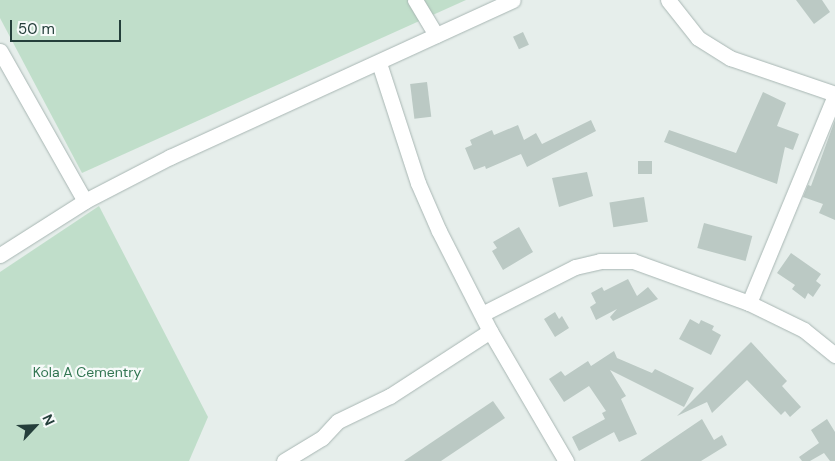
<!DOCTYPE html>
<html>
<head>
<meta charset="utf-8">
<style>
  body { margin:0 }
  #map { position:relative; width:835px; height:461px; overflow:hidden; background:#e6eeeb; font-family:"DM Sans",sans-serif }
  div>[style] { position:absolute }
  .green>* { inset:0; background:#c0deca }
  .building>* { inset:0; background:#bbc9c4; transform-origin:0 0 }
  .roads { filter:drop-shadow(0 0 1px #a8b6b3) drop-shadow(0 0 1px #a8b6b3) }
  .minor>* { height:15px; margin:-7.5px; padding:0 7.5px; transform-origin:7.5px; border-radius:7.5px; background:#fff }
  span { translate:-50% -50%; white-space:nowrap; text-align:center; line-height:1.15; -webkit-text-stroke:4.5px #f6faf9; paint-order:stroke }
  .park-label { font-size:14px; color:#317551 }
  .north { position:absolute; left:10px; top:401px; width:50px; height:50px; -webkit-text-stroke:4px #f6faf9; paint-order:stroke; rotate:65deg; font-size:14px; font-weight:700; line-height:20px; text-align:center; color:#253f3b }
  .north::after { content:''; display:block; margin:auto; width:18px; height:22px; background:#253f3b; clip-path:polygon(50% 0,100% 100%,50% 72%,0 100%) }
  .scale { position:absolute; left:10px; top:20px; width:111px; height:22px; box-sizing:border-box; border:2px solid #253f3b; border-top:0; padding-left:6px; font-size:15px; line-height:18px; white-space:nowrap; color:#253f3b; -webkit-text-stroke:4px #f6faf9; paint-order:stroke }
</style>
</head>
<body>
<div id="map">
  <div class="green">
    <div style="clip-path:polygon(0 0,466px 0,82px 173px,0 18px)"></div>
    <div style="clip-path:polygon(99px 206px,208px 417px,189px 461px,0 461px,0 272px)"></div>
  </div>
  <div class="building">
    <div style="clip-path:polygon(796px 0,822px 0,830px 12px,814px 24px)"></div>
    <div style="left:523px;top:32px;width:14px;height:11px;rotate:65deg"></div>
    <div style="left:427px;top:82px;width:35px;height:17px;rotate:83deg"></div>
    <div style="clip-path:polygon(763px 92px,786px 103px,777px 126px,799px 134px,793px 150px,785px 147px,777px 184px,664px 142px,669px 130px,736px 153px)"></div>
    <div style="clip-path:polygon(591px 120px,596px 131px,527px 167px,521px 154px,486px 169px,485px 166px,474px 170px,465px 148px,472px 145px,470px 140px,492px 130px,494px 135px,518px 125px,524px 140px,536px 133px,542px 144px)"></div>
    <div style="clip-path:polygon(835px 120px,835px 220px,819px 213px,823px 204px,803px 197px,808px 185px,811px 186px)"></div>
    <div style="left:652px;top:161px;width:13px;height:14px;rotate:90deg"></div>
    <div style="clip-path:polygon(587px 172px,593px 196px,559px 207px,552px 178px)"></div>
    <div style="left:644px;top:197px;width:25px;height:35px;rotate:81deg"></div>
    <div style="left:704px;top:223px;width:50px;height:26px;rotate:15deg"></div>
    <div style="clip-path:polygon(519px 227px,533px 252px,503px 270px,492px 251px,497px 248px,493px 242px)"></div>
    <div style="clip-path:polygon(791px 253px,821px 274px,816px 281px,821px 285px,813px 297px,808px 293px,805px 299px,792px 289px,795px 285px,777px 273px)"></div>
    <div style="clip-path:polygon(628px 279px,637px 296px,648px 287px,658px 299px,613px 321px,610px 317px,617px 309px,596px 320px,590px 307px,596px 303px,591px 293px,602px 287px,604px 291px)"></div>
    <div style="clip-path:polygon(555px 312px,559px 319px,562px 316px,569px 328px,555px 337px,544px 319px)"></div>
    <div style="clip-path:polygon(690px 319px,699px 324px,701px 320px,714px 326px,712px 330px,721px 335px,711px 355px,679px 339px)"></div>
    <div style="clip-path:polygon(751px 342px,787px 381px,782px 386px,801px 407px,790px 417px,785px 411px,781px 415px,747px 380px,712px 413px,707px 402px,677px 416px)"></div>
    <div style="clip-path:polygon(614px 351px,617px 358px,652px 373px,655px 369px,694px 388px,684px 407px,610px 370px,626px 396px,621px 399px,637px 434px,619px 442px,614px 432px,579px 451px,572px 437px,605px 419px,602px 413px,606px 411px,589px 386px,564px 402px,549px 379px,561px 371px,565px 376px,588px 361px,591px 366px)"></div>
    <div style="clip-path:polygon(493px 401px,505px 418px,441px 461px,404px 461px)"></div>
    <div style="clip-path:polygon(702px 419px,714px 440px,722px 435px,727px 445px,701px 461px,640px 461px)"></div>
    <div style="clip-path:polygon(827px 419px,835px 432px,835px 461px,830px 461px,824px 453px,810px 461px,802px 461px,799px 457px,819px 443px,811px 430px)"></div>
  </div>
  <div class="roads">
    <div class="minor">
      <div style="left:415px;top:0;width:41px;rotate:59deg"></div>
      <div style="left:668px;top:0;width:48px;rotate:51.7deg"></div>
      <div style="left:698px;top:38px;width:38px;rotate:32deg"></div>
      <div style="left:730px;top:58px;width:111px;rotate:18.9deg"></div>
      <div style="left:0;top:51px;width:172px;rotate:60.5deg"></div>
      <div style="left:379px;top:63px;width:126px;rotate:72deg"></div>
      <div style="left:418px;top:183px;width:52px;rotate:66.4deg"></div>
      <div style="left:439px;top:231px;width:112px;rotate:63deg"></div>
      <div style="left:490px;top:331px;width:151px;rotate:59.7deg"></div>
      <div style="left:0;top:255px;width:101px;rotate:-32.4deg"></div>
      <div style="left:85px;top:201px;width:96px;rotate:-27.4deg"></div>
      <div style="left:170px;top:157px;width:377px;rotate:-24.6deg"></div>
      <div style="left:749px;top:303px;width:225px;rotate:-67.5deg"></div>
      <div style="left:482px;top:314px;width:104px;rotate:-26.8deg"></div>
      <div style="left:575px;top:267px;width:26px;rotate:-13deg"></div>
      <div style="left:600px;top:261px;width:33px"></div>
      <div style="left:633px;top:261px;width:123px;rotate:19.9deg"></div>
      <div style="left:749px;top:303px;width:61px;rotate:26.1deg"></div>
      <div style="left:804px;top:330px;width:40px;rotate:39deg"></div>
      <div style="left:284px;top:461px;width:44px;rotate:-31.2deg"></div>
      <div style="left:322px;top:438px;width:23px;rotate:-47deg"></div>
      <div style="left:338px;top:421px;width:58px;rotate:-25.7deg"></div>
      <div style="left:390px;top:396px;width:119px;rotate:-33deg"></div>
    </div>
  </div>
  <div class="park-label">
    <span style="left:87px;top:372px">Kola A Cementry</span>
  </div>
  <div class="north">N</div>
  <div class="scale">50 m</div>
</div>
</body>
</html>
